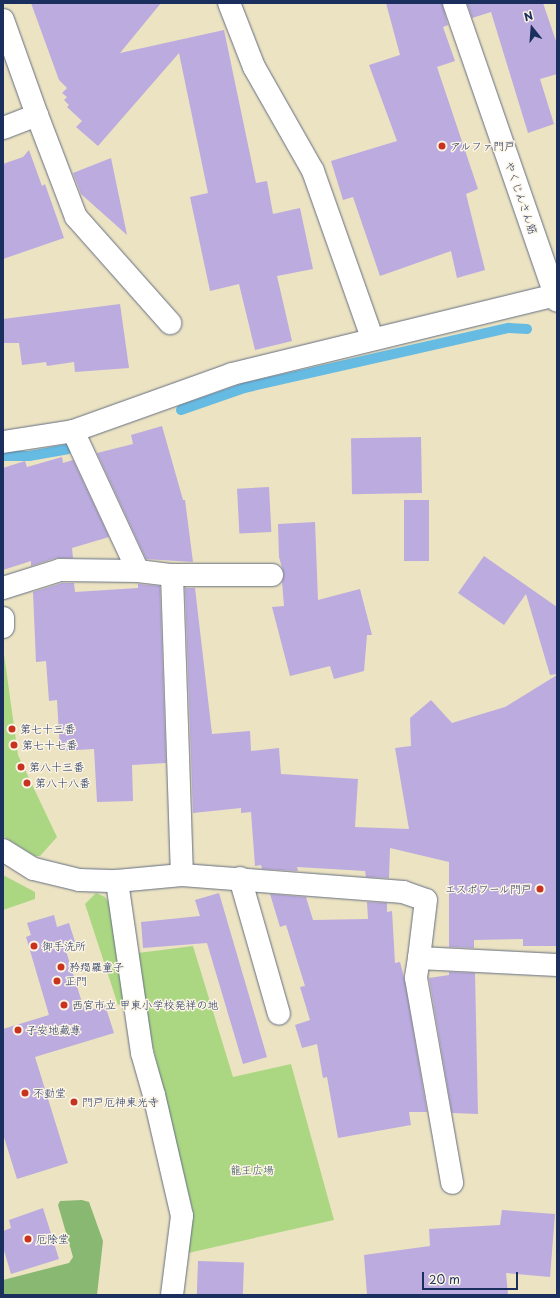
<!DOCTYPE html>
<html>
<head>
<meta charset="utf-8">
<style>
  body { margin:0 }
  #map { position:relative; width:560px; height:1298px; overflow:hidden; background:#ece3c2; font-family:"Playpen Sans","Klee One",sans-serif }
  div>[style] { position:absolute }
  .green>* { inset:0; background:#abd783 }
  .forest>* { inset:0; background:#88b871 }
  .stream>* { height:10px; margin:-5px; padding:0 5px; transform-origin:5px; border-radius:5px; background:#66bbe3 }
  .building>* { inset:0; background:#bcabdf; transform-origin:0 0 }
  .roads { filter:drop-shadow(0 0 1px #646e81) drop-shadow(0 0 1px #646e81) }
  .minor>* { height:22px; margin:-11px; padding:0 11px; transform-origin:11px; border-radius:11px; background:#fff }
  .dots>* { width:11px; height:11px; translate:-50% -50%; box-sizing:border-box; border:2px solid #fcf5e5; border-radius:50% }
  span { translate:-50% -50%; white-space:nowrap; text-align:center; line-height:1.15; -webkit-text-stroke:3px #fcf5e5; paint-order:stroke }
  .poi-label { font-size:11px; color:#1b2f5e }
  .left { translate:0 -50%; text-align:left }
  .right { translate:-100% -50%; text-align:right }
  .street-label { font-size:11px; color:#1b2f5e }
  .park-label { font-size:11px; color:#3f5967 }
  .frame { position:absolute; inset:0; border:4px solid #1b2f5e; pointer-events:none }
  .north { position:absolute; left:512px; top:8px; width:40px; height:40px; -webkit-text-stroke:3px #fcf5e5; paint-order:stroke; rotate:343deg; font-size:11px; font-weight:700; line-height:16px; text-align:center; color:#1b2f5e }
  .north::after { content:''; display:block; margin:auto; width:14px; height:18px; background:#1b2f5e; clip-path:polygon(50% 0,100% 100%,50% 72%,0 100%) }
  .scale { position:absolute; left:422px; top:1272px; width:96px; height:18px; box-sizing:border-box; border:2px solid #1b2f5e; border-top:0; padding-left:5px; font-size:12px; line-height:14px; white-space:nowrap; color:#1b2f5e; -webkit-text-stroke:3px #fcf5e5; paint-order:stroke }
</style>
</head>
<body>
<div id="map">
  <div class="green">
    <div style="clip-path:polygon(3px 647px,18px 755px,57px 837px,40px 856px,35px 856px,3px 836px)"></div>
    <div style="clip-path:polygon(3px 875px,35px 892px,35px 899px,3px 910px)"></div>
    <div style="clip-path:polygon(96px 893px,105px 897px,109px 903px,125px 1003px,118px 1005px,85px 904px)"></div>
    <div style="clip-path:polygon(193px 946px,233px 1077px,291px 1064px,334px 1220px,188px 1253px,193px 1212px,148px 1026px,138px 953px)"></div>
  </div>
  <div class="forest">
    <div style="clip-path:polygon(82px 1200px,89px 1202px,103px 1241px,97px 1295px,3px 1295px,3px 1280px,69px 1263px,73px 1257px,58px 1205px,60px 1201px)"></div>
  </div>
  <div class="stream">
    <div style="left:181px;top:410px;width:67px;rotate:-19.2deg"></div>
    <div style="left:244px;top:388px;width:272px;rotate:-12.8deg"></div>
    <div style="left:509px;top:328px;width:18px;rotate:3deg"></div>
    <div style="left:3px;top:456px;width:26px"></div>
    <div style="left:29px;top:456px;width:39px;rotate:-10deg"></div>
  </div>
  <div class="building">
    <div style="clip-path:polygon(31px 3px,161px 3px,120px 53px,224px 30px,256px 183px,267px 181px,273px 214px,300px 208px,313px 269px,277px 276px,292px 341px,255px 350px,239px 284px,210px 291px,190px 197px,208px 193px,179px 53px,98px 146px,76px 127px,82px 121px,67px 107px,69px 105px,64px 100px,67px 97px,62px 93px,67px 88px,59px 80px)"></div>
    <div style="clip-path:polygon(386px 3px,442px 3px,448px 25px,443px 27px,455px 61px,437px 67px,478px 189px,466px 194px,485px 270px,457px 278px,451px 251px,380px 276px,353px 197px,343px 200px,331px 161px,397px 141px,369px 65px,400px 55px)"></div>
    <div style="clip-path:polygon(467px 3px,543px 3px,557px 44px,557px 74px,540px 79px,554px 124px,528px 133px,491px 12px,472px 18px)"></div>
    <div style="clip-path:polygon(29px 150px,42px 186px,45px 184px,64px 238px,3px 259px,3px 164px,23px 157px)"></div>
    <div style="clip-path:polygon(111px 158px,127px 235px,81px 194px,73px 173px)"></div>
    <div style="clip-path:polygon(120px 304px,129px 368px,75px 372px,74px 362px,47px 366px,46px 362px,22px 365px,19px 343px,3px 343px,3px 319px)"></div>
    <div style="clip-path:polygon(162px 426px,183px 500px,185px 500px,193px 562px,146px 559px,97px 453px,133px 444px,131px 435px)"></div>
    <div style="left:421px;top:437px;width:56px;height:70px;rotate:89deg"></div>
    <div style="clip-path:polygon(62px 457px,63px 463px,73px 460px,109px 537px,72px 548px,73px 558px,56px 558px,31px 566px,31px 561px,3px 570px,3px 468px,25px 461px,27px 467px)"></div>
    <div style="left:269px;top:487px;width:45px;height:32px;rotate:87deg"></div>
    <div style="left:404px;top:500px;width:25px;height:61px"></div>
    <div style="clip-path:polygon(315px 522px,318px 600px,360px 589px,372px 635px,367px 635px,364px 671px,334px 679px,330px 666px,290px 676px,272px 607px,284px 606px,282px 582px,284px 575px,279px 557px,278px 524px)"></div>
    <div style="clip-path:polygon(484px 556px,557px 607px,557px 674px,550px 675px,526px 594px,504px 625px,458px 593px)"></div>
    <div style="clip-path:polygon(62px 583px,74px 583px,75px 592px,138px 588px,138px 584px,160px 586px,166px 763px,132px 765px,133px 801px,97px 802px,94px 749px,60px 751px,57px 700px,49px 701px,46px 661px,36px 662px,33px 592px)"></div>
    <div style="clip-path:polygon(185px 588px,195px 588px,212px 734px,250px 731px,251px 751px,279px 748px,281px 774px,358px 779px,355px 827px,409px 829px,395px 748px,411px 746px,410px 718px,431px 700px,452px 723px,505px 707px,557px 675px,557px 946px,523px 946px,523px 939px,474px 940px,474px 948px,449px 947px,449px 862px,390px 848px,389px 878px,366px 877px,365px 871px,297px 867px,298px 871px,262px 869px,261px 865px,255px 866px,251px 812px,241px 813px,241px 808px,193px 813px)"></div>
    <div style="clip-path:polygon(219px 893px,267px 1057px,243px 1064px,207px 943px,143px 948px,141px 922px,200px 916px,195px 900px)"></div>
    <div style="clip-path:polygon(270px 894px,306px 897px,313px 920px,368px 919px,367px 902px,387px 903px,387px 912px,392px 911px,395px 963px,400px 962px,404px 977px,427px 1112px,409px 1112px,411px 1125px,338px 1138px,327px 1077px,323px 1078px,317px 1044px,302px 1048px,295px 1025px,310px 1020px,300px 987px,305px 986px,286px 925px,280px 927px)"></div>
    <div style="clip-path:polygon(54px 915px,57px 927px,69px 923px,77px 948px,66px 951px,85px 1012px,105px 1005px,114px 1033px,35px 1057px,68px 1163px,17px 1179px,3px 1134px,3px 1029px,49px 1015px,26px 937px,31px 935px,27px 923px)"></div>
    <div style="clip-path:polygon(449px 972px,475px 973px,478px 1114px,452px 1113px,429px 978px,449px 975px)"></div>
    <div style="clip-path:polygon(43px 1208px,59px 1259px,11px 1274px,3px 1247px,3px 1231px,11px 1228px,9px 1220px)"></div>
    <div style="clip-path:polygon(502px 1210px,555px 1214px,550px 1277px,506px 1273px,508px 1295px,367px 1295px,364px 1255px,430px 1246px,429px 1229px,500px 1225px)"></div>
    <div style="left:198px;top:1261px;width:46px;height:34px;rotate:2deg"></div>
  </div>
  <div class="roads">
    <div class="minor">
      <div style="left:229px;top:3px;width:69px;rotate:68.7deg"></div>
      <div style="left:254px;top:67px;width:120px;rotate:60.4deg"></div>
      <div style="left:313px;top:171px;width:177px;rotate:70.5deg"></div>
      <div style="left:454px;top:3px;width:315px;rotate:70.9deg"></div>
      <div style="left:3px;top:20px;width:101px;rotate:70.3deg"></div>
      <div style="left:37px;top:115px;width:36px;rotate:159deg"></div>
      <div style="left:37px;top:115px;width:109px;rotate:69.1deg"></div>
      <div style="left:76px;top:217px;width:142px;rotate:48.4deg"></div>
      <div style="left:73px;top:431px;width:154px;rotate:65.1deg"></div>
      <div style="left:138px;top:571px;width:34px;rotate:7deg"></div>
      <div style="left:172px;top:575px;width:300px;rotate:88.1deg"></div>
      <div style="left:3px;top:442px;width:71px;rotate:-8.9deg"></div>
      <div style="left:73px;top:431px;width:169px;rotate:-19.7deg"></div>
      <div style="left:232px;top:374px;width:334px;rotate:-13.7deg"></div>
      <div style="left:172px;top:575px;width:100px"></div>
      <div style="left:3px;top:588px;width:60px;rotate:-17.5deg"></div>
      <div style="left:60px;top:570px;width:78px;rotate:0.7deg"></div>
      <div style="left:3px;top:618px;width:9px;rotate:90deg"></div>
      <div style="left:3px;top:850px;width:36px;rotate:32deg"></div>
      <div style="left:34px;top:869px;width:46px;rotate:13.7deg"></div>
      <div style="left:79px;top:880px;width:38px;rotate:2deg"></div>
      <div style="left:240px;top:878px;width:141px;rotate:74deg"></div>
      <div style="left:419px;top:958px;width:20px;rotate:99deg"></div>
      <div style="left:416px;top:978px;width:208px;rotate:80deg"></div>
      <div style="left:172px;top:1295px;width:80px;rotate:-82.8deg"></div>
      <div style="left:182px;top:1216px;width:124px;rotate:-103deg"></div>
      <div style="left:154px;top:1095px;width:44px;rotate:-105.9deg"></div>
      <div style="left:142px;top:1053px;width:174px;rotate:-98.3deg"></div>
      <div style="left:117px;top:881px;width:65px;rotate:-5.3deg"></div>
      <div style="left:182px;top:875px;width:222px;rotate:4.4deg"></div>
      <div style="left:403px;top:892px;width:24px;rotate:19deg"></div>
      <div style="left:426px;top:900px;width:58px;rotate:96.9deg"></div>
      <div style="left:419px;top:958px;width:138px;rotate:2.9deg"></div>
    </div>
  </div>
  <div class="dots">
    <div style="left:442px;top:146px;background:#c8321e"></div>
    <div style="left:12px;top:729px;background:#c8321e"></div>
    <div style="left:14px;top:745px;background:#c8321e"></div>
    <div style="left:21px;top:767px;background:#c8321e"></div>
    <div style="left:27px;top:783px;background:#c8321e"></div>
    <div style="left:540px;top:889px;background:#c8321e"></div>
    <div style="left:34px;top:946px;background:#c8321e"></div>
    <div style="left:61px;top:967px;background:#c8321e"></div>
    <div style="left:57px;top:981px;background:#c8321e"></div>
    <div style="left:64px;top:1005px;background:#c8321e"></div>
    <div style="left:18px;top:1030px;background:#c8321e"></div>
    <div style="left:25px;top:1093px;background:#c8321e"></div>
    <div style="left:74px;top:1102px;background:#c8321e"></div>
    <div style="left:28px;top:1239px;background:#c8321e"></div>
  </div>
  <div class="poi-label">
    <span class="left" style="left:450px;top:146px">アルファ門戸</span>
    <span class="left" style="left:20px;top:729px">第七十三番</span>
    <span class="left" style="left:22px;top:745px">第七十七番</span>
    <span class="left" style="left:29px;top:767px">第八十三番</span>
    <span class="left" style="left:35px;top:783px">第八十八番</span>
    <span class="right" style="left:532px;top:889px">エスポワール門戸</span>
    <span class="left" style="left:42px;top:946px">御手洗所</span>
    <span class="left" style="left:69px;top:967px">矜羯羅童子</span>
    <span class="left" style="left:65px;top:981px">正門</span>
    <span class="left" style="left:72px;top:1005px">西宮市立 甲東小学校発祥の地</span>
    <span class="left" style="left:26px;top:1030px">子安地藏尊</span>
    <span class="left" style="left:33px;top:1093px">不動堂</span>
    <span class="left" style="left:82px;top:1102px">門戸厄神東光寺</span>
    <span class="left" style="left:36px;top:1239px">厄除堂</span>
  </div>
  <div class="street-label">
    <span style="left:521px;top:198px;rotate:71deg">やくじんさん筋</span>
  </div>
  <div class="park-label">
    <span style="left:252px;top:1170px">龍王広場</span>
  </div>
  <div class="frame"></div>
  <div class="north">N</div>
  <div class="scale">20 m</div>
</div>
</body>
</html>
